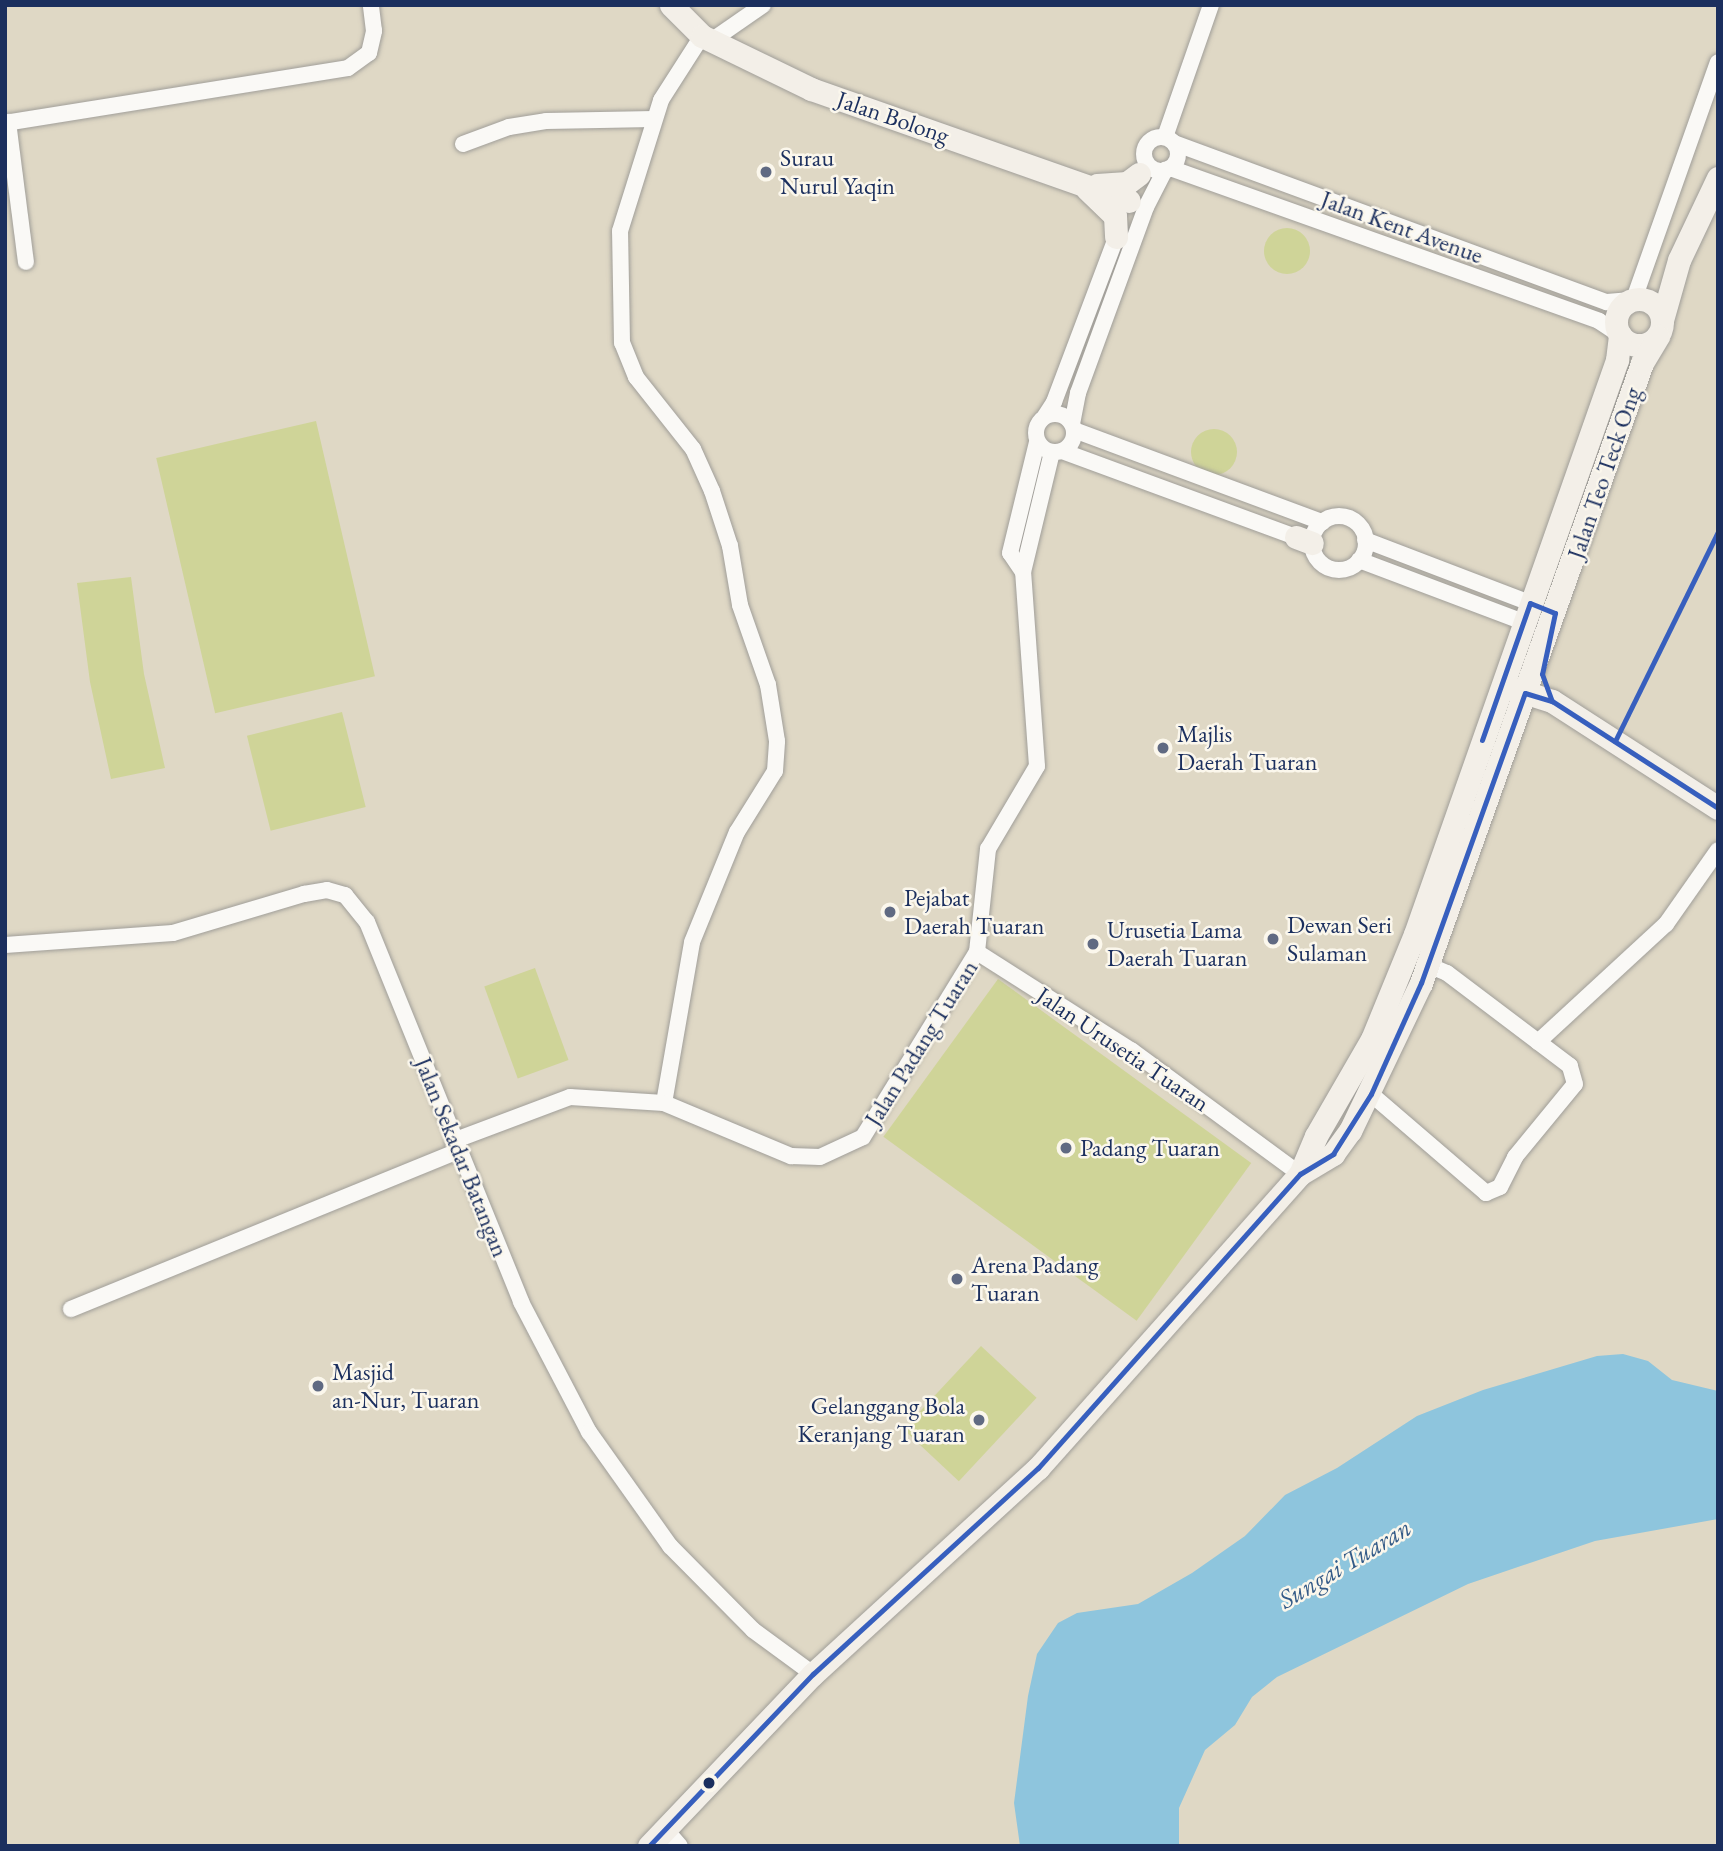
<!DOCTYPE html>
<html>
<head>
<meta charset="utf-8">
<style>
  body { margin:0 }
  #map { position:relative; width:1723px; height:1851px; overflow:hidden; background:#dfd8c5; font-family:"EB Garamond",serif }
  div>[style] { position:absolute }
  .green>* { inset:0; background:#cfd498; transform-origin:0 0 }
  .round { border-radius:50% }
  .water>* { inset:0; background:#8ec5dd }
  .roads { filter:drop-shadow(0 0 2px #a09e99) drop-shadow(0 0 2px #a09e99) }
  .street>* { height:16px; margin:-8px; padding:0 8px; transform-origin:8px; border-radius:8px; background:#faf9f6 }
  .street>.ring { margin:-8px; padding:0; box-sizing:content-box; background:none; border:16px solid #faf9f6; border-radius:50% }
  .secondary>* { height:23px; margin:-11.5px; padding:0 11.5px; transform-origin:11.5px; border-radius:11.5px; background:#f3efe8 }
  .secondary>.ring { margin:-11.5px; padding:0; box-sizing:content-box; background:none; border:23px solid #f3efe8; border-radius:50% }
  .bus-1>* { height:5px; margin:-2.5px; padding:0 2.5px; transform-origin:2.5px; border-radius:2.5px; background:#375fbe }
  .dots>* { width:19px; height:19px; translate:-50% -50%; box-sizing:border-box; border:4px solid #fbf7ec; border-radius:50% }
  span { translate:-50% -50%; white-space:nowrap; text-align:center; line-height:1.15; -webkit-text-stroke:5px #fbf7ec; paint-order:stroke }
  .street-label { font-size:24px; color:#1b2f5e }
  .poi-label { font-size:24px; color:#1b2f5e }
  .left { translate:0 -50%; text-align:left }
  .right { translate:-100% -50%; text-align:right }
  .water-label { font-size:26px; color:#335a87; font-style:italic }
  .frame { position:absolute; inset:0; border:7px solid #1b2f5e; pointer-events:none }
</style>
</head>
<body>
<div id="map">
  <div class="green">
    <div class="round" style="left:1264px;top:228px;width:46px;height:46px"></div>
    <div style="left:316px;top:421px;width:262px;height:164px;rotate:77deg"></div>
    <div class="round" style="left:1191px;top:429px;width:46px;height:46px"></div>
    <div style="clip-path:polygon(131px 577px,144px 674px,165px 768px,111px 779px,90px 682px,77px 583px)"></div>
    <div style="left:342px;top:712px;width:98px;height:98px;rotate:76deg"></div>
    <div style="left:535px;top:968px;width:98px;height:54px;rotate:70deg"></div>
    <div style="left:998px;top:979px;width:313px;height:195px;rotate:36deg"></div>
    <div style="left:981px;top:1346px;width:76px;height:114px;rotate:43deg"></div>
  </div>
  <div class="water">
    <div style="clip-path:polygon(1623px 1354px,1648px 1361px,1672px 1380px,1718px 1391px,1718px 1519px,1595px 1541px,1468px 1584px,1277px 1677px,1252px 1697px,1235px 1725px,1205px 1750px,1179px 1808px,1179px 1846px,1020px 1846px,1014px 1803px,1028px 1696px,1037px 1654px,1058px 1623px,1077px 1613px,1138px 1604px,1192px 1573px,1245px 1536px,1285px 1495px,1337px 1468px,1417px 1416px,1483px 1390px,1597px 1356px)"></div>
  </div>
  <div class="roads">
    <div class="street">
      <div style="left:711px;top:41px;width:63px;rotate:-34.7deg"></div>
      <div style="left:8px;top:122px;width:141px;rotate:82.7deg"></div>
      <div style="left:5px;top:123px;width:347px;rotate:-9.1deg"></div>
      <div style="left:348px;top:68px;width:26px;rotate:-36deg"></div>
      <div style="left:369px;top:53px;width:23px;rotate:-77deg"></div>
      <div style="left:374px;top:31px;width:26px;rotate:-97deg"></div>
      <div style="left:1165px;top:137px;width:140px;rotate:-70.8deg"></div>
      <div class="ring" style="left:1144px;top:137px;width:18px;height:18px"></div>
      <div style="left:1174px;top:143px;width:461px;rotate:20.2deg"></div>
      <div style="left:1607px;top:302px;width:24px;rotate:-5deg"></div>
      <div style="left:463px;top:144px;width:49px;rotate:-20.3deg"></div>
      <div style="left:509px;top:127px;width:37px;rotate:-9deg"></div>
      <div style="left:546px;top:121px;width:108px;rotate:-1.1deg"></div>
      <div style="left:1170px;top:168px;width:455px;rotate:19.6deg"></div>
      <div style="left:1599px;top:321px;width:25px;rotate:34deg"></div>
      <div style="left:1634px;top:299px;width:251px;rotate:-70.5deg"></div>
      <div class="ring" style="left:1036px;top:414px;width:22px;height:22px"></div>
      <div style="left:1045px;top:416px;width:17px;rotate:-57deg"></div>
      <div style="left:1054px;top:402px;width:184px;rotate:-69.3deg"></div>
      <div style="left:1072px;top:424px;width:32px;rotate:-79deg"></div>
      <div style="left:1078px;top:393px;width:198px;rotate:-69.9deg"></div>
      <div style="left:1146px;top:207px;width:42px;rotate:-62.8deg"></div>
      <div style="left:1074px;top:430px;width:265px;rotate:20.4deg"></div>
      <div style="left:1062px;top:451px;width:249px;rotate:20.2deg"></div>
      <div class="ring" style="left:1312px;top:516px;width:38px;height:38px"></div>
      <div style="left:1365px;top:540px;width:177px;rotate:20.9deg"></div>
      <div style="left:1359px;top:560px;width:175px;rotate:20.7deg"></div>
      <div style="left:1023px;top:572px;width:23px;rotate:-124deg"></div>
      <div style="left:1010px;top:553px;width:114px;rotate:-76.3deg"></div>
      <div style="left:5px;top:945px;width:168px;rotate:-4.1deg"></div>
      <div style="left:173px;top:933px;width:137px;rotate:-16.6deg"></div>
      <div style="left:304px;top:894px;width:23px;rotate:-10deg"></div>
      <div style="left:327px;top:890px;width:19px;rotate:16deg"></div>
      <div style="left:345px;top:895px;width:35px;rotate:51deg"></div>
      <div style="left:367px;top:922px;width:410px;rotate:67.9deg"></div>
      <div style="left:521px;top:1302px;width:147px;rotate:62.4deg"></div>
      <div style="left:589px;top:1432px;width:140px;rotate:54.6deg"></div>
      <div style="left:670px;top:1546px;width:118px;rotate:45.3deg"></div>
      <div style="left:753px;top:1630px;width:74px;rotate:36.3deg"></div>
      <div style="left:977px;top:952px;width:183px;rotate:32.5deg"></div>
      <div style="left:1131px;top:1050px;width:210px;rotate:36.3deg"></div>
      <div style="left:1538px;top:1042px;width:174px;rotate:-42.7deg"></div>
      <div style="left:1666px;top:924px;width:90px;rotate:-54.9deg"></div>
      <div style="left:1371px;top:1094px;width:152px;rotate:40.7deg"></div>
      <div style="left:1486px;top:1193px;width:15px;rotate:-23deg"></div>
      <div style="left:1500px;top:1187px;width:34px;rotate:-63deg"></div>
      <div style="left:1515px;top:1157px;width:94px;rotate:-50.6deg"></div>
      <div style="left:1575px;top:1084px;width:19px;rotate:-106deg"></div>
      <div style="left:1570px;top:1066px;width:154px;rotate:-142.9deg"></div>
      <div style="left:1447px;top:973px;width:21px;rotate:-157deg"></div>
      <div style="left:664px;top:1103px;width:163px;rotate:-80.1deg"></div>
      <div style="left:692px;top:942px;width:119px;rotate:-67.8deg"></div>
      <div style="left:737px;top:832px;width:72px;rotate:-58.1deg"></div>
      <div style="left:775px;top:771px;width:30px;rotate:-86deg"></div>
      <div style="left:777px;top:741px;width:57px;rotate:-99.1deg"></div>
      <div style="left:768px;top:685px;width:85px;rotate:-109.3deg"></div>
      <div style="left:740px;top:605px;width:60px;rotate:-99.6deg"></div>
      <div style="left:730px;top:546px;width:58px;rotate:-108.1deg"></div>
      <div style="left:712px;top:491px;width:46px;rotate:-114.3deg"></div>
      <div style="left:693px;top:449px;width:92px;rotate:-128.4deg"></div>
      <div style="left:636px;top:377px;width:37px;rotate:-112deg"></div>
      <div style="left:622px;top:343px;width:112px;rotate:-91deg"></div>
      <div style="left:620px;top:231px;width:137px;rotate:-72.6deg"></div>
      <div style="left:661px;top:100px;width:76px;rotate:-57.4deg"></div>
      <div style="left:453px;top:1141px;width:125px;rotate:-20.6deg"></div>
      <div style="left:570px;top:1097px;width:94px;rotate:3.7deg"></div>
      <div style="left:664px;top:1103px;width:138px;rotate:22.7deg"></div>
      <div style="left:791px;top:1156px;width:29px;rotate:2deg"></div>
      <div style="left:820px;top:1157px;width:47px;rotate:-24.9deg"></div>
      <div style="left:863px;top:1137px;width:217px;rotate:-58.4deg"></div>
      <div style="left:977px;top:952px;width:104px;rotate:-83.9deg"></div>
      <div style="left:988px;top:849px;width:96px;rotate:-59.4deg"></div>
      <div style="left:1037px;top:766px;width:195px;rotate:-94.1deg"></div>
      <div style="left:1023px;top:572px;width:123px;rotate:-76.4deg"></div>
      <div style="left:71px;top:1309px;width:419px;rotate:-22.2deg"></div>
      <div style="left:666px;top:1830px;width:21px;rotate:49deg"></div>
    </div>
    <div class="secondary">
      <div style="left:671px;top:5px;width:44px;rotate:45deg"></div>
      <div style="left:702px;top:36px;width:121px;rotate:25.9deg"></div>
      <div style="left:811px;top:89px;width:337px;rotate:19.4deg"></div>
      <div style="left:1097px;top:185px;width:30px;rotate:-4deg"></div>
      <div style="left:1127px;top:183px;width:15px;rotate:-37deg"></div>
      <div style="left:1087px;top:189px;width:39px;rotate:44deg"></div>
      <div style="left:1115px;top:216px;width:21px;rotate:87deg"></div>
      <div class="ring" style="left:1616px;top:299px;width:23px;height:23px"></div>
      <div style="left:1662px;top:320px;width:62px;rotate:-74.2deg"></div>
      <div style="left:1679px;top:260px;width:91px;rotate:-64.6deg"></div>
      <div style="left:1296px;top:537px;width:17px;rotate:21deg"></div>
      <div style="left:1511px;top:688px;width:43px;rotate:17.6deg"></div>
      <div style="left:1552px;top:701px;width:197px;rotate:32.8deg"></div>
      <div style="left:1300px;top:1174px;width:41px;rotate:-67.2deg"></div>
      <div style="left:1316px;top:1136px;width:112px;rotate:-60deg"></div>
      <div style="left:1372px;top:1039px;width:113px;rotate:-67.7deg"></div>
      <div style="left:1415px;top:934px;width:609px;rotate:-70.61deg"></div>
      <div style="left:1617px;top:360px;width:25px;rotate:-83deg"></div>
      <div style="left:649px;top:1846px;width:238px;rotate:-46.4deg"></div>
      <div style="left:813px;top:1674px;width:305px;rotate:-42.5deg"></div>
      <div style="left:1038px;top:1468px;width:394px;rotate:-48.3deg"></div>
      <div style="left:1300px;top:1174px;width:39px;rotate:-31deg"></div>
      <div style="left:1333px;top:1154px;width:29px;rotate:-54deg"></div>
      <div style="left:1350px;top:1131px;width:164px;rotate:-64.4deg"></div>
      <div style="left:1421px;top:983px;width:658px;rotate:-70.38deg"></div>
      <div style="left:1642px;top:363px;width:31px;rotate:-59deg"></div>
    </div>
  </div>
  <div class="bus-1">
    <div style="left:1482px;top:740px;width:145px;rotate:-70.7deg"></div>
    <div style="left:1530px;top:603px;width:27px;rotate:22deg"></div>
    <div style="left:1555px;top:613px;width:62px;rotate:102deg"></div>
    <div style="left:1542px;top:674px;width:29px;rotate:70deg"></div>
    <div style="left:1615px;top:741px;width:233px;rotate:-63.8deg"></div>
    <div style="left:649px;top:1846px;width:238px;rotate:-46.4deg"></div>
    <div style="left:813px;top:1674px;width:305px;rotate:-42.5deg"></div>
    <div style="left:1038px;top:1468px;width:394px;rotate:-48.3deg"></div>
    <div style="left:1300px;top:1174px;width:39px;rotate:-31deg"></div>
    <div style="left:1333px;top:1154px;width:71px;rotate:-57.7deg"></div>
    <div style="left:1371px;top:1094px;width:122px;rotate:-65.8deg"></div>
    <div style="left:1421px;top:983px;width:308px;rotate:-70.3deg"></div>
    <div style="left:1525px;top:693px;width:28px;rotate:17deg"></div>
    <div style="left:1552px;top:701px;width:197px;rotate:32.8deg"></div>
  </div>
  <div class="dots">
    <div style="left:766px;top:172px;background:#606a82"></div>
    <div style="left:1163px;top:748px;background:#606a82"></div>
    <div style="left:890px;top:912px;background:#606a82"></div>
    <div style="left:1273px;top:939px;background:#606a82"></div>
    <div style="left:1093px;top:944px;background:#606a82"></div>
    <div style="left:1066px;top:1148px;background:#606a82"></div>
    <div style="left:957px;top:1279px;background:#606a82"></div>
    <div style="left:318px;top:1386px;background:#606a82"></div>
    <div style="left:979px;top:1420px;background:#606a82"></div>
    <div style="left:709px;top:1783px;background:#1b2f5e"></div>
  </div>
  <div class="street-label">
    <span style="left:893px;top:117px;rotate:19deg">Jalan Bolong</span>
    <span style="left:1402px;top:227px;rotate:20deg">Jalan Kent Avenue</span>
    <span style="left:1604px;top:473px;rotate:-71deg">Jalan Teo Teck Ong</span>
    <span style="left:921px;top:1043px;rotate:-58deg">Jalan Padang Tuaran</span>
    <span style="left:1123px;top:1049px;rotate:34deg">Jalan Urusetia Tuaran</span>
    <span style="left:462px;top:1157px;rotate:68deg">Jalan Sekadar Batangan</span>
  </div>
  <div class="poi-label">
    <span class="left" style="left:780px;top:172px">Surau<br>Nurul Yaqin</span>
    <span class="left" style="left:1177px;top:748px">Majlis<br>Daerah Tuaran</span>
    <span class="left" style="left:904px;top:912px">Pejabat<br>Daerah Tuaran</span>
    <span class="left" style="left:1287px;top:939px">Dewan Seri<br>Sulaman</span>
    <span class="left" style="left:1107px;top:944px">Urusetia Lama<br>Daerah Tuaran</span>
    <span class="left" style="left:1080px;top:1148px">Padang Tuaran</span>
    <span class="left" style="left:971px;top:1279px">Arena Padang<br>Tuaran</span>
    <span class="left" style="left:332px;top:1386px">Masjid<br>an-Nur, Tuaran</span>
    <span class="right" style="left:965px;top:1420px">Gelanggang Bola<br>Keranjang Tuaran</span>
  </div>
  <div class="water-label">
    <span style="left:1345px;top:1564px;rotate:-31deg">Sungai Tuaran</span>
  </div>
  <div class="frame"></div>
</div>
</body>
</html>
